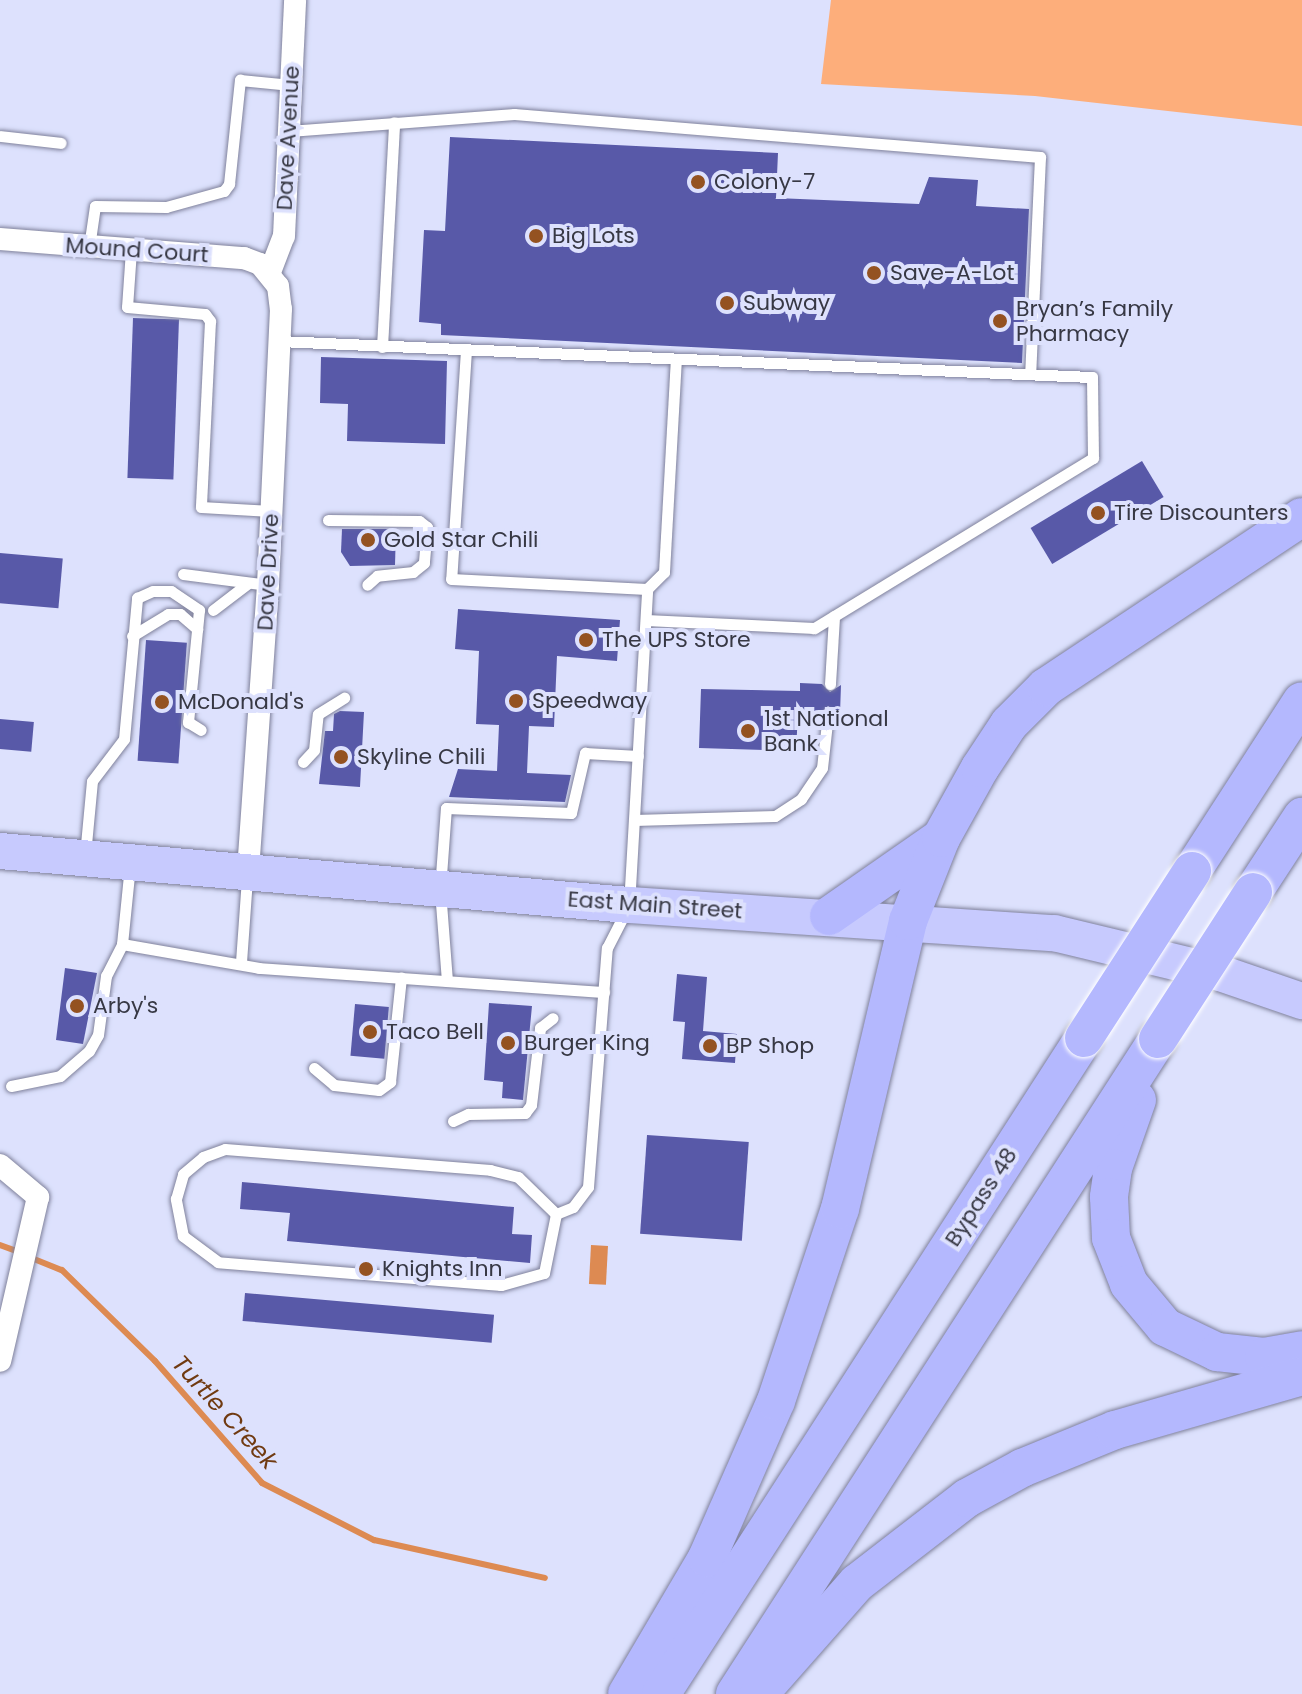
<!DOCTYPE html>
<html>
<head>
<meta charset="utf-8">
<style>
  body { margin:0 }
  #map { position:relative; width:1302px; height:1694px; overflow:hidden; background:#dde1fd; font-family:Poppins,sans-serif }
  div>[style] { position:absolute }
  .green>* { inset:0; background:#fdae7b }
  .water>* { inset:0; background:#dd8a52; transform-origin:0 0 }
  .stream>* { height:6px; margin:-3px; padding:0 3px; transform-origin:3px; border-radius:3px; background:#dd8a52 }
  .building>* { inset:0; background:#5859a8; transform-origin:0 0 }
  .roads { filter:drop-shadow(0 0 2px #7f819b) drop-shadow(0 0 2px #7f819b) }
  .service>* { height:11px; margin:-5.5px; padding:0 5.5px; transform-origin:5.5px; border-radius:5.5px; background:#fff }
  .minor>* { height:22px; margin:-11px; padding:0 11px; transform-origin:11px; border-radius:11px; background:#fff }
  .primary>* { height:36px; margin:-18px; padding:0 18px; transform-origin:18px; border-radius:18px; background:#c7cafe }
  .trunk>* { height:38px; margin:-19px; padding:0 19px; transform-origin:19px; border-radius:19px; background:#b4b8fe }
  .bridges { filter:drop-shadow(0 0 2px #fff) drop-shadow(0 0 2px #fff) }
  .trunk-bridge>* { height:38px; margin:-19px; padding:0 19px; transform-origin:19px; border-radius:19px; background:#b4b8fe }
  .dots>* { width:22px; height:22px; translate:-50% -50%; box-sizing:border-box; border:4px solid #dde1fd; border-radius:50% }
  span { translate:-50% -50%; white-space:nowrap; text-align:center; line-height:1.15; -webkit-text-stroke:8px #dde1fd; paint-order:stroke }
  .street-label { font-size:22px; color:#373844 }
  .poi-label { font-size:22px; color:#373844 }
  .left { translate:0 -50%; text-align:left }
  .water-label { font-size:24px; color:#703a11; font-style:italic }
</style>
</head>
<body>
<div id="map">
  <div class="green">
    <div style="clip-path:polygon(831px 0,1302px 0,1302px 126px,1035px 96px,821px 84px)"></div>
  </div>
  <div class="water">
    <div style="left:591px;top:1245px;width:17px;height:39px;rotate:3deg"></div>
  </div>
  <div class="stream">
    <div style="left:0;top:1245px;width:20px;rotate:20deg"></div>
    <div style="left:29px;top:1257px;width:35px;rotate:22deg"></div>
    <div style="left:62px;top:1270px;width:130px;rotate:44.4deg"></div>
    <div style="left:155px;top:1361px;width:162px;rotate:48.7deg"></div>
    <div style="left:262px;top:1483px;width:126px;rotate:27deg"></div>
    <div style="left:374px;top:1540px;width:175px;rotate:12.5deg"></div>
  </div>
  <div class="building">
    <div style="clip-path:polygon(450px 137px,778px 153px,776px 198px,919px 204px,929px 177px,978px 180px,976px 206px,1029px 209px,1022px 363px,441px 335px,441px 324px,419px 322px,424px 230px,445px 231px)"></div>
    <div style="left:133px;top:318px;width:46px;height:160px;rotate:2deg"></div>
    <div style="clip-path:polygon(321px 357px,447px 361px,445px 444px,347px 441px,348px 404px,320px 403px)"></div>
    <div style="left:1142px;top:461px;width:42px;height:130px;rotate:59deg"></div>
    <div style="clip-path:polygon(342px 529px,396px 529px,395px 565px,350px 566px,341px 552px)"></div>
    <div style="left:0;top:553px;width:63px;height:50px;rotate:5deg"></div>
    <div style="clip-path:polygon(458px 609px,620px 620px,617px 661px,557px 656px,554px 727px,529px 726px,527px 773px,571px 775px,565px 802px,449px 797px,458px 769px,497px 771px,499px 725px,476px 724px,479px 651px,455px 649px)"></div>
    <div style="left:146px;top:640px;width:41px;height:121px;rotate:4deg"></div>
    <div style="clip-path:polygon(800px 683px,822px 684px,830px 692px,841px 685px,840px 714px,828px 706px,820px 713px,798px 713px,796px 751px,699px 748px,701px 689px,800px 691px)"></div>
    <div style="clip-path:polygon(340px 711px,364px 712px,360px 787px,319px 784px,325px 731px,333px 731px,334px 714px)"></div>
    <div style="left:0;top:719px;width:34px;height:30px;rotate:5deg"></div>
    <div style="clip-path:polygon(65px 968px,97px 973px,83px 1044px,56px 1040px)"></div>
    <div style="clip-path:polygon(677px 974px,707px 977px,703px 1031px,737px 1034px,735px 1063px,682px 1059px,685px 1022px,673px 1021px)"></div>
    <div style="clip-path:polygon(489px 1003px,532px 1006px,523px 1100px,502px 1098px,503px 1082px,484px 1080px)"></div>
    <div style="left:355px;top:1004px;width:34px;height:52px;rotate:5deg"></div>
    <div style="left:647px;top:1135px;width:102px;height:99px;rotate:4deg"></div>
    <div style="clip-path:polygon(242px 1182px,514px 1207px,512px 1234px,532px 1235px,530px 1263px,287px 1241px,290px 1213px,240px 1209px)"></div>
    <div style="left:245px;top:1293px;width:250px;height:28px;rotate:5deg"></div>
  </div>
  <div class="roads">
    <div class="service">
      <div style="left:289px;top:131px;width:226px;rotate:-4.3deg"></div>
      <div style="left:514px;top:114px;width:528px;rotate:4.67deg"></div>
      <div style="left:1040px;top:157px;width:217px;rotate:92.6deg"></div>
      <div style="left:0;top:136px;width:61px;rotate:6.5deg"></div>
      <div style="left:89px;top:247px;width:41px;rotate:-81.7deg"></div>
      <div style="left:95px;top:206px;width:71px;rotate:0.8deg"></div>
      <div style="left:166px;top:207px;width:60px;rotate:-15.4deg"></div>
      <div style="left:224px;top:191px;width:9px;rotate:-54deg"></div>
      <div style="left:229px;top:184px;width:105px;rotate:-84deg"></div>
      <div style="left:240px;top:80px;width:51px;rotate:5.6deg"></div>
      <div style="left:131px;top:250px;width:57px;rotate:94deg"></div>
      <div style="left:127px;top:307px;width:78px;rotate:5.1deg"></div>
      <div style="left:205px;top:314px;width:9px;rotate:54deg"></div>
      <div style="left:210px;top:321px;width:186px;rotate:92.8deg"></div>
      <div style="left:201px;top:507px;width:70px;rotate:3.3deg"></div>
      <div style="left:279px;top:341px;width:814px;rotate:2.54deg"></div>
      <div style="left:1092px;top:377px;width:81px;rotate:89.3deg"></div>
      <div style="left:1093px;top:458px;width:327px;rotate:148.6deg"></div>
      <div style="left:814px;top:628px;width:168px;rotate:-177.3deg"></div>
      <div style="left:382px;top:347px;width:225px;rotate:-86.9deg"></div>
      <div style="left:466px;top:350px;width:229px;rotate:93.7deg"></div>
      <div style="left:451px;top:579px;width:196px;rotate:2.9deg"></div>
      <div style="left:328px;top:520px;width:91px;rotate:0.6deg"></div>
      <div style="left:419px;top:521px;width:10px;rotate:37deg"></div>
      <div style="left:427px;top:527px;width:36px;rotate:95deg"></div>
      <div style="left:424px;top:563px;width:14px;rotate:141deg"></div>
      <div style="left:413px;top:572px;width:36px;rotate:174deg"></div>
      <div style="left:377px;top:576px;width:13px;rotate:138deg"></div>
      <div style="left:183px;top:574px;width:86px;rotate:7.4deg"></div>
      <div style="left:213px;top:610px;width:43px;rotate:-37.4deg"></div>
      <div style="left:132px;top:636px;width:42px;rotate:-31.4deg"></div>
      <div style="left:168px;top:614px;width:12px"></div>
      <div style="left:180px;top:614px;width:23px;rotate:41deg"></div>
      <div style="left:830px;top:684px;width:68px;rotate:-86.6deg"></div>
      <div style="left:303px;top:762px;width:16px;rotate:-47deg"></div>
      <div style="left:314px;top:750px;width:36px;rotate:-84deg"></div>
      <div style="left:318px;top:714px;width:31px;rotate:-32deg"></div>
      <div style="left:634px;top:820px;width:141px;rotate:-1.6deg"></div>
      <div style="left:775px;top:816px;width:31px;rotate:-33deg"></div>
      <div style="left:801px;top:799px;width:37px;rotate:-56deg"></div>
      <div style="left:822px;top:768px;width:54px;rotate:-83.7deg"></div>
      <div style="left:85px;top:855px;width:74px;rotate:-84.6deg"></div>
      <div style="left:92px;top:781px;width:53px;rotate:-52.7deg"></div>
      <div style="left:124px;top:739px;width:142px;rotate:-84.7deg"></div>
      <div style="left:137px;top:598px;width:17px;rotate:-24deg"></div>
      <div style="left:153px;top:591px;width:18px"></div>
      <div style="left:171px;top:591px;width:34px;rotate:34deg"></div>
      <div style="left:199px;top:610px;width:113px;rotate:95.6deg"></div>
      <div style="left:188px;top:722px;width:15px;rotate:32deg"></div>
      <div style="left:122px;top:944px;width:139px;rotate:9.9deg"></div>
      <div style="left:259px;top:968px;width:346px;rotate:4deg"></div>
      <div style="left:241px;top:962px;width:84px;rotate:-85.9deg"></div>
      <div style="left:447px;top:981px;width:92px;rotate:-94.4deg"></div>
      <div style="left:440px;top:889px;width:81px;rotate:-85.8deg"></div>
      <div style="left:446px;top:808px;width:125px;rotate:2.3deg"></div>
      <div style="left:571px;top:813px;width:62px;rotate:-76.9deg"></div>
      <div style="left:585px;top:753px;width:53px;rotate:3.2deg"></div>
      <div style="left:314px;top:1068px;width:26px;rotate:40deg"></div>
      <div style="left:334px;top:1085px;width:45px;rotate:6.3deg"></div>
      <div style="left:379px;top:1090px;width:14px;rotate:-36deg"></div>
      <div style="left:390px;top:1082px;width:105px;rotate:-84deg"></div>
      <div style="left:11px;top:1086px;width:50px;rotate:-11.5deg"></div>
      <div style="left:60px;top:1076px;width:38px;rotate:-41deg"></div>
      <div style="left:89px;top:1051px;width:18px;rotate:-61deg"></div>
      <div style="left:98px;top:1035px;width:60px;rotate:-82.3deg"></div>
      <div style="left:106px;top:976px;width:36px;rotate:-63deg"></div>
      <div style="left:122px;top:944px;width:79px;rotate:-84.2deg"></div>
      <div style="left:453px;top:1121px;width:17px;rotate:-25deg"></div>
      <div style="left:468px;top:1114px;width:57px;rotate:-1deg"></div>
      <div style="left:525px;top:1113px;width:10px;rotate:-53deg"></div>
      <div style="left:531px;top:1105px;width:78px;rotate:-83.3deg"></div>
      <div style="left:540px;top:1028px;width:16px;rotate:-38deg"></div>
      <div style="left:556px;top:1214px;width:60px;rotate:101.5deg"></div>
      <div style="left:544px;top:1273px;width:45px;rotate:164.4deg"></div>
      <div style="left:501px;top:1285px;width:284px;rotate:-175.4deg"></div>
      <div style="left:218px;top:1262px;width:44px;rotate:-143.4deg"></div>
      <div style="left:183px;top:1236px;width:38px;rotate:-101deg"></div>
      <div style="left:176px;top:1199px;width:26px;rotate:-74deg"></div>
      <div style="left:183px;top:1174px;width:26px;rotate:-40deg"></div>
      <div style="left:203px;top:1157px;width:23px;rotate:-20deg"></div>
      <div style="left:225px;top:1149px;width:266px;rotate:4.5deg"></div>
      <div style="left:490px;top:1170px;width:29px;rotate:14deg"></div>
      <div style="left:518px;top:1177px;width:53px;rotate:44.2deg"></div>
      <div style="left:556px;top:1214px;width:18px;rotate:-22deg"></div>
      <div style="left:573px;top:1207px;width:25px;rotate:-53deg"></div>
      <div style="left:588px;top:1187px;width:240px;rotate:-85.5deg"></div>
      <div style="left:607px;top:948px;width:48px;rotate:-62.9deg"></div>
      <div style="left:629px;top:905px;width:317px;rotate:-86.7deg"></div>
      <div style="left:647px;top:589px;width:24px;rotate:-45deg"></div>
      <div style="left:664px;top:572px;width:213px;rotate:-86.8deg"></div>
    </div>
    <div class="minor">
      <div style="left:0;top:239px;width:245px;rotate:4.5deg"></div>
      <div style="left:244px;top:258px;width:17px;rotate:21deg"></div>
      <div style="left:260px;top:264px;width:28px;rotate:51deg"></div>
      <div style="left:278px;top:286px;width:23px;rotate:83deg"></div>
      <div style="left:281px;top:309px;width:276px;rotate:92.7deg"></div>
      <div style="left:268px;top:585px;width:290px;rotate:94deg"></div>
      <div style="left:270px;top:272px;width:39px;rotate:-69deg"></div>
      <div style="left:284px;top:236px;width:236px;rotate:-87.3deg"></div>
      <div style="left:0;top:1165px;width:50px;rotate:40.1deg"></div>
      <div style="left:38px;top:1197px;width:168px;rotate:103deg"></div>
    </div>
    <div class="primary">
      <div style="left:0;top:851px;width:631px;rotate:4.91deg"></div>
      <div style="left:629px;top:905px;width:426px;rotate:3.8deg"></div>
      <div style="left:1054px;top:933px;width:171px;rotate:13.5deg"></div>
      <div style="left:1220px;top:973px;width:87px;rotate:18.9deg"></div>
    </div>
    <div class="trunk">
      <div style="left:1192px;top:871px;width:202px;rotate:-57.1deg"></div>
      <div style="left:1253px;top:892px;width:90px;rotate:-56.8deg"></div>
      <div style="left:829px;top:916px;width:136px;rotate:-34.9deg"></div>
      <div style="left:1137px;top:1100px;width:72px;rotate:109.4deg"></div>
      <div style="left:1113px;top:1168px;width:29px;rotate:98deg"></div>
      <div style="left:1109px;top:1197px;width:41px;rotate:87.2deg"></div>
      <div style="left:1111px;top:1238px;width:49px;rotate:68.6deg"></div>
      <div style="left:1129px;top:1284px;width:56px;rotate:50.1deg"></div>
      <div style="left:1165px;top:1327px;width:58px;rotate:25.7deg"></div>
      <div style="left:1217px;top:1352px;width:47px;rotate:6.1deg"></div>
      <div style="left:1264px;top:1357px;width:39px;rotate:-10deg"></div>
      <div style="left:627px;top:1694px;width:158px;rotate:-59.5deg"></div>
      <div style="left:707px;top:1558px;width:171px;rotate:-66.3deg"></div>
      <div style="left:776px;top:1401px;width:202px;rotate:-71.6deg"></div>
      <div style="left:840px;top:1209px;width:296px;rotate:-76.7deg"></div>
      <div style="left:908px;top:921px;width:89px;rotate:-68.3deg"></div>
      <div style="left:941px;top:838px;width:80px;rotate:-60.9deg"></div>
      <div style="left:980px;top:768px;width:53px;rotate:-56.6deg"></div>
      <div style="left:1009px;top:724px;width:52px;rotate:-45deg"></div>
      <div style="left:1046px;top:687px;width:307px;rotate:-33.6deg"></div>
      <div style="left:661px;top:1694px;width:781px;rotate:-57.19deg"></div>
      <div style="left:735px;top:1694px;width:780px;rotate:-57.15deg"></div>
      <div style="left:759px;top:1694px;width:148px;rotate:-48.6deg"></div>
      <div style="left:857px;top:1583px;width:139px;rotate:-37.7deg"></div>
      <div style="left:967px;top:1498px;width:63px;rotate:-28.6deg"></div>
      <div style="left:1022px;top:1468px;width:100px;rotate:-22.2deg"></div>
      <div style="left:1115px;top:1430px;width:195px;rotate:-16.1deg"></div>
    </div>
  </div>
  <div class="bridges">
    <div class="trunk-bridge">
      <div style="left:1084px;top:1038px;width:199px;rotate:-57.1deg"></div>
      <div style="left:1158px;top:1039px;width:175px;rotate:-57.1deg"></div>
    </div>
  </div>
  <div class="dots">
    <div style="left:698px;top:182px;background:#945221"></div>
    <div style="left:536px;top:236px;background:#945221"></div>
    <div style="left:874px;top:273px;background:#945221"></div>
    <div style="left:727px;top:303px;background:#945221"></div>
    <div style="left:1000px;top:321px;background:#945221"></div>
    <div style="left:1098px;top:513px;background:#945221"></div>
    <div style="left:368px;top:540px;background:#945221"></div>
    <div style="left:586px;top:640px;background:#945221"></div>
    <div style="left:516px;top:701px;background:#945221"></div>
    <div style="left:162px;top:702px;background:#945221"></div>
    <div style="left:748px;top:731px;background:#945221"></div>
    <div style="left:341px;top:757px;background:#945221"></div>
    <div style="left:77px;top:1006px;background:#945221"></div>
    <div style="left:370px;top:1032px;background:#945221"></div>
    <div style="left:508px;top:1043px;background:#945221"></div>
    <div style="left:710px;top:1046px;background:#945221"></div>
    <div style="left:366px;top:1269px;background:#945221"></div>
  </div>
  <div class="street-label">
    <span style="left:288px;top:138px;rotate:-87deg">Dave Avenue</span>
    <span style="left:137px;top:250px;rotate:4deg">Mound Court</span>
    <span style="left:268px;top:572px;rotate:-87deg">Dave Drive</span>
    <span style="left:655px;top:905px;rotate:4deg">East Main Street</span>
    <span style="left:981px;top:1197px;rotate:-57deg">Bypass 48</span>
  </div>
  <div class="poi-label">
    <span class="left" style="left:714px;top:182px">Colony-7</span>
    <span class="left" style="left:552px;top:236px">Big Lots</span>
    <span class="left" style="left:890px;top:273px">Save-A-Lot</span>
    <span class="left" style="left:743px;top:303px">Subway</span>
    <span class="left" style="left:1016px;top:321px">Bryan’s Family<br>Pharmacy</span>
    <span class="left" style="left:1114px;top:513px">Tire Discounters</span>
    <span class="left" style="left:384px;top:540px">Gold Star Chili</span>
    <span class="left" style="left:602px;top:640px">The UPS Store</span>
    <span class="left" style="left:532px;top:701px">Speedway</span>
    <span class="left" style="left:178px;top:702px">McDonald's</span>
    <span class="left" style="left:764px;top:731px">1st National<br>Bank</span>
    <span class="left" style="left:357px;top:757px">Skyline Chili</span>
    <span class="left" style="left:93px;top:1006px">Arby's</span>
    <span class="left" style="left:386px;top:1032px">Taco Bell</span>
    <span class="left" style="left:524px;top:1043px">Burger King</span>
    <span class="left" style="left:726px;top:1046px">BP Shop</span>
    <span class="left" style="left:382px;top:1269px">Knights Inn</span>
  </div>
  <div class="water-label">
    <span style="left:225px;top:1412px;rotate:48deg">Turtle Creek</span>
  </div>
</div>
</body>
</html>
